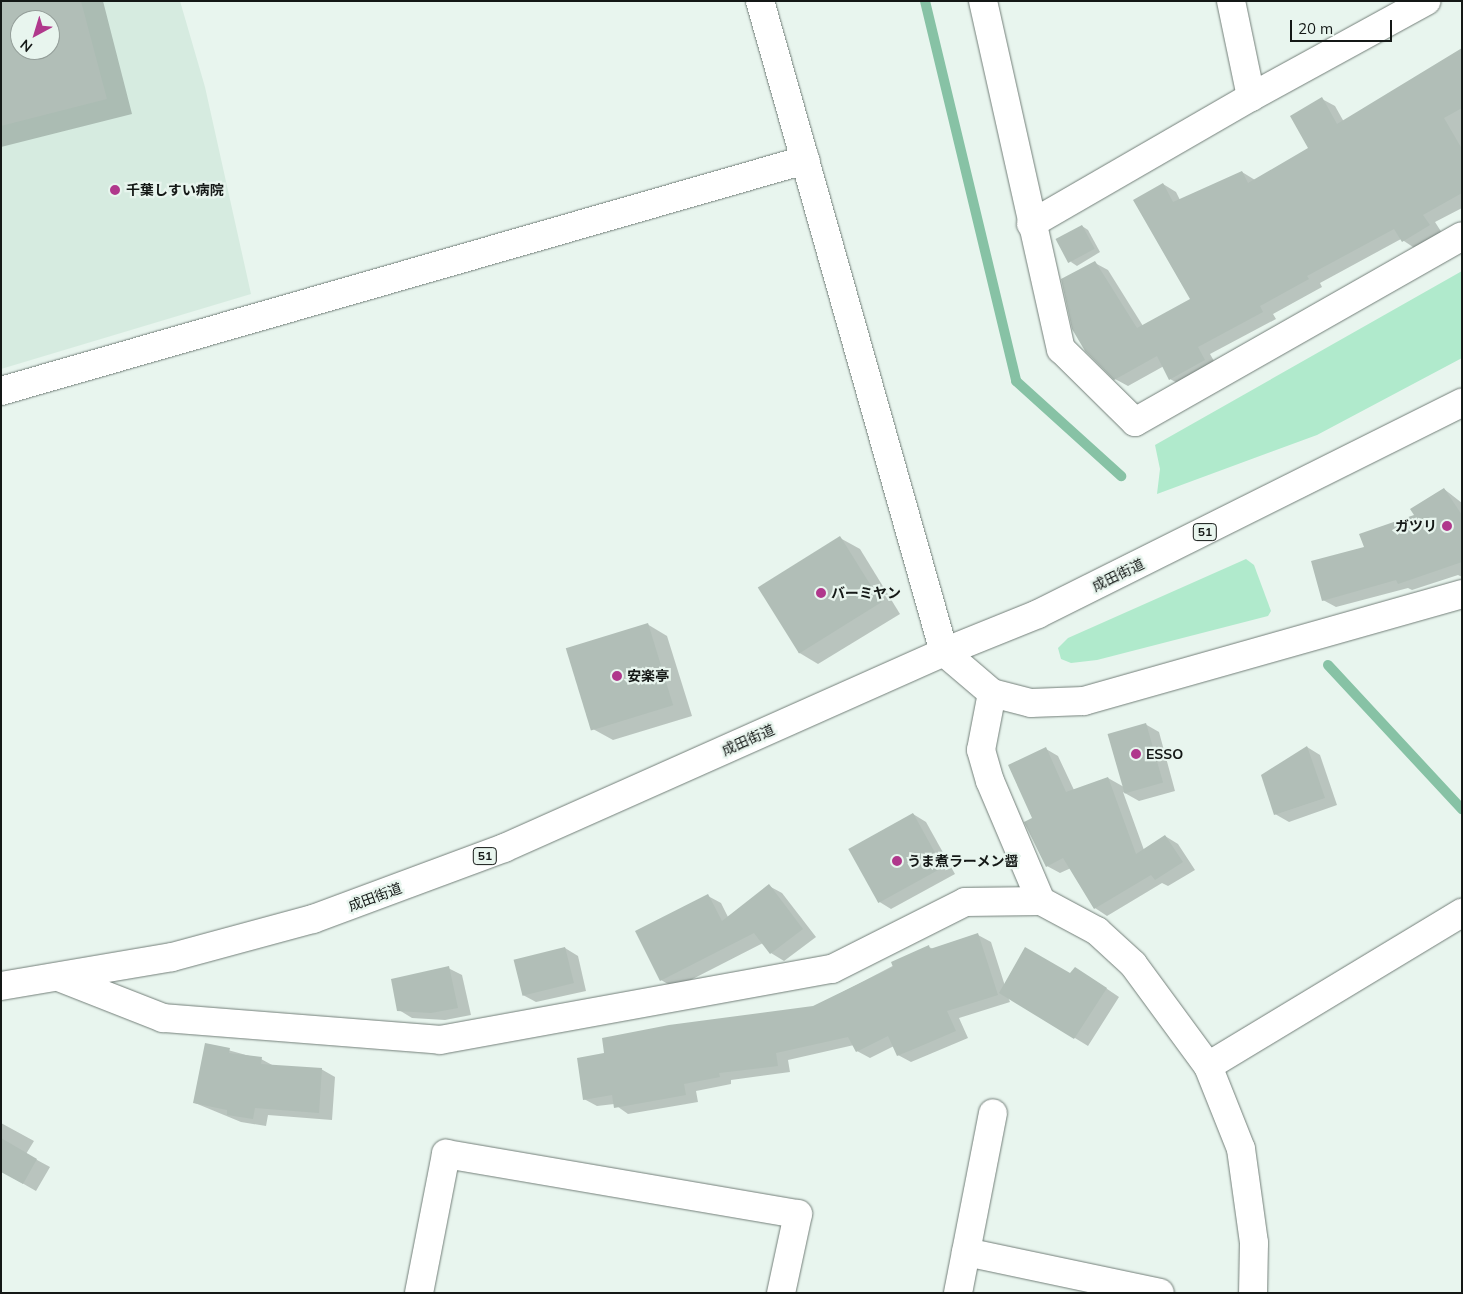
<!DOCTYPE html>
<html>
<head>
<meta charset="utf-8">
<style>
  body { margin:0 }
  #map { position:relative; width:1463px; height:1294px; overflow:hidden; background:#e8f5ee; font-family:Mulish,"Noto Sans JP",sans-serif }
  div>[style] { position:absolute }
  .built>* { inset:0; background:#d6ebe0 }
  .green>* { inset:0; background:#b0eacc }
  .shadow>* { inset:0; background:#0003 }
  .stream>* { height:10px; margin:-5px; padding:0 5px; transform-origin:5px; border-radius:5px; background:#87c2a5 }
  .building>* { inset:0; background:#b1beb7; transform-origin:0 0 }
  .roads { filter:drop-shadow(0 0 1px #737f79) drop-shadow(0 0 1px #737f79) }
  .minor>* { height:28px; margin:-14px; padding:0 14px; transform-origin:14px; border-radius:14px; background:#fff }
  .tertiary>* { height:28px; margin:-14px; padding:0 14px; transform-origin:14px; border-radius:14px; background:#fff }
  .trunk>* { height:28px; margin:-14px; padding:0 14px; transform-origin:14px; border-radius:14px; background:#fff }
  .dots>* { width:14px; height:14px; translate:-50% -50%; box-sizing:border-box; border:2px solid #e8f5ee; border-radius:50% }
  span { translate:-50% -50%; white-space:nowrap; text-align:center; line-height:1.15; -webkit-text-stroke:4.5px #e8f5ee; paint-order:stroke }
  .shield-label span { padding:1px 4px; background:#e8f5ee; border:1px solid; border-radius:4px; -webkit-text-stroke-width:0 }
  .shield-label { font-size:12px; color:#141816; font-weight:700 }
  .poi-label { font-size:14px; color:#141816; font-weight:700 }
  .left { translate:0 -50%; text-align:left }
  .right { translate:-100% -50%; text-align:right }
  .street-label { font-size:14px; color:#141816 }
  .frame { position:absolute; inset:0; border:2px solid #141816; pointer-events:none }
  .north { position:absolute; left:10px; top:10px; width:50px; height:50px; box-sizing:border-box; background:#e8f5ee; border:1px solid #939d98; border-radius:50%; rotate:219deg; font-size:14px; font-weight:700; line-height:20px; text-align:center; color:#141816 }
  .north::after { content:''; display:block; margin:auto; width:18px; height:22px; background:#b0388c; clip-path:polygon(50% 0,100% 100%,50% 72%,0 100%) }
  .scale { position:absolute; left:1290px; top:20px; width:102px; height:22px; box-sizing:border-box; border:2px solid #141816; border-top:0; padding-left:6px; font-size:15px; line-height:18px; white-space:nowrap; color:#141816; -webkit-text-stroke:4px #e8f5ee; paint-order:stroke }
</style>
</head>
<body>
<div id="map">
  <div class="built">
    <div style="clip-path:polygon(evenodd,1px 1px,180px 1px,205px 87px,251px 294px,1px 369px,1px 1px,20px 20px,50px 20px,50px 50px,20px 50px,20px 20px)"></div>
  </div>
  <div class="green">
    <div style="clip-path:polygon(1462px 271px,1462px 358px,1317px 435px,1157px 494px,1160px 469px,1155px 445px)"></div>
    <div style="clip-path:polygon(1246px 559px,1254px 565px,1271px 611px,1268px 616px,1097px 660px,1071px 663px,1061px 659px,1058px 648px,1068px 638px)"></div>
  </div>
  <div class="shadow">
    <div style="clip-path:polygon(evenodd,1px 1px,103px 1px,132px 114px,1px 147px,1px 1px,20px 20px,50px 20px,50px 50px,20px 50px,20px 20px)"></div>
    <div style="clip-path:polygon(1462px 52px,1462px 208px,1435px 222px,1442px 233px,1416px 249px,1401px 239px,1320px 283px,1322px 287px,1273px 314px,1276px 319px,1210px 354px,1218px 368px,1183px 386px,1170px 379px,1164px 366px,1128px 386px,1115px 379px,1095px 263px,1108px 270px,1143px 326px,1192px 300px,1163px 184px,1176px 192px,1180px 200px,1242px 172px,1255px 180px,1310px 149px,1322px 99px,1335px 106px,1344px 122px)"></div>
    <div style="clip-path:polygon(1082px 226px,1088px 230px,1100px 252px,1077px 266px,1071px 262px)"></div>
    <div style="clip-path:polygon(1444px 489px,1462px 503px,1462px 577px,1458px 575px,1412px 590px,1408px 588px,1336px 607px,1323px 600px,1365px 548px,1416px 516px)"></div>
    <div style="clip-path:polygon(840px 538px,860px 549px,900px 614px,818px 664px,798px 652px)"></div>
    <div style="clip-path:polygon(647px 624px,667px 636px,692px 716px,613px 740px,593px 729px)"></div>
    <div style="clip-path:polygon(1145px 724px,1159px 732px,1175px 791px,1139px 801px,1123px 792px,1144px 850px,1165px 836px,1178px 844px,1195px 870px,1168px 886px,1162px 883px,1107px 916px,1095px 908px,1071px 868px,1060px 873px,1047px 866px,1034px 818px,1046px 749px,1058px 756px,1074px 790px,1108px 778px,1124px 787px)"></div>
    <div style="clip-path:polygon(1307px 747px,1320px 755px,1337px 805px,1289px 822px,1275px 814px)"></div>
    <div style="clip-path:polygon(913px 814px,926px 822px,955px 874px,891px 909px,878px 901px)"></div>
    <div style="clip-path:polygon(769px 886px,782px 893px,816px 937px,784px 961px,771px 953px,763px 943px,675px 988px,661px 980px,637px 932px,708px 896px,721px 903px,728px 917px)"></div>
    <div style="clip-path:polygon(978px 935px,991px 942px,1005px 986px,1071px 975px,1088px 976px,1119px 997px,1088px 1046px,1008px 997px,1010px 1002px,959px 1018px,968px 1038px,911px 1062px,898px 1055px,894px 1046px,870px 1058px,857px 1051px,854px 1045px,788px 1060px,790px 1072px,731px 1080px,731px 1084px,696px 1091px,698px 1102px,628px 1114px,614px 1104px,597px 1106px,584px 1099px,606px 1054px,814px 1007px,929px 947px,933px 949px)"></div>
    <div style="clip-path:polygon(565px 948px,578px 956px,586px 991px,536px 1002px,523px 995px)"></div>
    <div style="clip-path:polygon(448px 968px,462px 975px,471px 1015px,445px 1020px,412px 1018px,399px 1010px)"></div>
    <div style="clip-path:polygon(206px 1044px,261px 1059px,274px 1066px,321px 1069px,335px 1077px,332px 1120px,268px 1115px,266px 1126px,241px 1122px,195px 1103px)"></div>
    <div style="clip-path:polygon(1px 1123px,34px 1141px,26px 1154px,50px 1167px,36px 1191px,1px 1171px)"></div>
  </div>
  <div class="stream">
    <div style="left:925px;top:1px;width:391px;rotate:76.5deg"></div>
    <div style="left:1016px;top:381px;width:142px;rotate:42.1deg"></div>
    <div style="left:1328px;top:665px;width:197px;rotate:47.1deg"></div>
  </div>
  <div class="building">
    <div style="clip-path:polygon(evenodd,1px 1px,81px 1px,107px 99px,1px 126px,1px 1px,20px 20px,50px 20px,50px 50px,20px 50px,20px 20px)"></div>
    <div style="clip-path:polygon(1462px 48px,1462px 108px,1444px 118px,1462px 149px,1462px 193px,1423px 215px,1430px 225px,1402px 242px,1394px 229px,1307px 276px,1309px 279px,1260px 306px,1263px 312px,1198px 347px,1205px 360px,1169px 380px,1157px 356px,1114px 380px,1085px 351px,1072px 329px,1061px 279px,1095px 261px,1137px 328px,1190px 299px,1133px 200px,1163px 183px,1173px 202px,1242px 171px,1248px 183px,1308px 148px,1290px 116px,1322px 97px,1337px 124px)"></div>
    <div style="left:1082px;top:225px;width:27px;height:30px;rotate:62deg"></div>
    <div style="clip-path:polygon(1444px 488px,1462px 515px,1462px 562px,1398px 584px,1396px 580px,1322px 601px,1311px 561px,1364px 547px,1359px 534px,1414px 515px,1410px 509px)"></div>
    <div style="left:840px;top:536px;width:78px;height:97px;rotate:58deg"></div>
    <div style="left:648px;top:623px;width:86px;height:86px;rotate:73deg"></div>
    <div style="left:1146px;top:723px;width:62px;height:40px;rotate:74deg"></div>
    <div style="clip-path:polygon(1307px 746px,1325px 798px,1274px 815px,1261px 775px)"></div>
    <div style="clip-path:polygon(1046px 747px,1066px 792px,1108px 777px,1136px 854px,1165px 835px,1183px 862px,1155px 880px,1151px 875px,1094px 909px,1063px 858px,1046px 867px,1024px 822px,1032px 818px,1008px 765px)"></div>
    <div style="left:913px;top:813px;width:62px;height:74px;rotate:61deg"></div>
    <div style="clip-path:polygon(769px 884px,803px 929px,770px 954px,754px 933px,660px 981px,635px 931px,708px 894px,722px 921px)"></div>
    <div style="clip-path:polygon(978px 933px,998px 995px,947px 1011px,956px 1031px,928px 1043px,897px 1056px,888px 1036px,856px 1052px,848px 1037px,776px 1053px,778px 1066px,719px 1073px,720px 1077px,684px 1084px,686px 1095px,614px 1108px,612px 1095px,583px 1100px,577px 1058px,604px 1053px,602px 1038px,669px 1025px,813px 1006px,893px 967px,891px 962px,929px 945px,930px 949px)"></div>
    <div style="left:565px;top:947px;width:37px;height:53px;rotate:76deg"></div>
    <div style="clip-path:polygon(1025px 947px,1070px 973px,1075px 967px,1107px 988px,1074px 1039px,999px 993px)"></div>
    <div style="clip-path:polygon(449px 966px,458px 1008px,431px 1013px,397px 1011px,391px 979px)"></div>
    <div style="clip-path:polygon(205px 1043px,230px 1048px,229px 1053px,262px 1057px,261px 1064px,322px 1068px,319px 1113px,255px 1108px,253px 1119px,227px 1115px,227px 1110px,193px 1103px)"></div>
    <div style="clip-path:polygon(1px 1138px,37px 1159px,23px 1184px,1px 1172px)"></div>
  </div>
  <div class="roads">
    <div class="minor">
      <div style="left:760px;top:1px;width:677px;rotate:74.22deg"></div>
      <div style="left:983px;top:1px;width:357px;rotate:77.4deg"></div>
      <div style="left:1061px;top:349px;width:104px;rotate:44.6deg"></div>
      <div style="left:1135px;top:422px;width:376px;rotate:-29.6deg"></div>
      <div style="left:1231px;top:1px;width:98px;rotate:78.2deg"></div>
      <div style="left:1031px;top:224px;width:254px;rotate:-30deg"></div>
      <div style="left:1251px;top:97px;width:200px;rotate:-28.7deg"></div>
      <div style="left:1px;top:391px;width:837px;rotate:-16.03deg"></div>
      <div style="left:992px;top:693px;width:58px;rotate:100.9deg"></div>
      <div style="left:981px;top:750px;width:32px;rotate:74deg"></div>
      <div style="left:990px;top:781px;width:130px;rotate:67deg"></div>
      <div style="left:61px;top:978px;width:110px;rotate:21.4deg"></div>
      <div style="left:163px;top:1018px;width:278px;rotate:4.5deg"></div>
      <div style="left:440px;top:1040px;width:398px;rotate:-10.3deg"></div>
      <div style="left:832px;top:969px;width:149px;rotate:-26.7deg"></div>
      <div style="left:965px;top:902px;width:76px;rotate:-0.8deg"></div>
      <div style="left:1041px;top:901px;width:64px;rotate:28.2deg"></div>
      <div style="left:1097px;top:931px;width:49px;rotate:42.5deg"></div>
      <div style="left:1133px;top:964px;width:127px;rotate:53.7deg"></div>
      <div style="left:1208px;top:1066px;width:89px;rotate:68.3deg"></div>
      <div style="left:1241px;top:1149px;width:95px;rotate:82.1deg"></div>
      <div style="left:1254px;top:1243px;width:50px;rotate:91.1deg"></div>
      <div style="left:1208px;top:1066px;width:297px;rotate:-31.1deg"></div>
      <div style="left:966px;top:1252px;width:198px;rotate:11.9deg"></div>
      <div style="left:419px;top:1293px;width:142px;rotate:-79deg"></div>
      <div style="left:446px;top:1154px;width:357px;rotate:9.7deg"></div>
      <div style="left:798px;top:1214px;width:81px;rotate:102.1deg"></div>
      <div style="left:958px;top:1293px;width:183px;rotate:-79deg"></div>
    </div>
    <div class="tertiary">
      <div style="left:944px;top:652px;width:63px;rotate:40.5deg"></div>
      <div style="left:992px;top:693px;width:40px;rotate:14.4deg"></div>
      <div style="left:1031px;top:703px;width:53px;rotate:-2.2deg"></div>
      <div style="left:1084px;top:701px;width:393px;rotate:-15.8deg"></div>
    </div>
    <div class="trunk">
      <div style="left:1px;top:986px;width:173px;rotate:-9.6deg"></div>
      <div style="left:172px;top:957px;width:146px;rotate:-15.1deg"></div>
      <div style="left:313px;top:919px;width:204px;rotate:-20.4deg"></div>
      <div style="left:504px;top:848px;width:482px;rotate:-24deg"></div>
      <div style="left:944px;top:652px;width:101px;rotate:-22deg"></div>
      <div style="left:1038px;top:614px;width:474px;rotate:-26.5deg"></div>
    </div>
  </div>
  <div class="dots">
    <div style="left:115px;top:190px;background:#b0388c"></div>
    <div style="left:1447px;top:526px;background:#b0388c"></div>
    <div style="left:821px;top:593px;background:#b0388c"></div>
    <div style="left:617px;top:676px;background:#b0388c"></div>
    <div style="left:1136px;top:754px;background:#b0388c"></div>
    <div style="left:897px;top:861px;background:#b0388c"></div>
  </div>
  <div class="shield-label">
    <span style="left:1205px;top:532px">51</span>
    <span style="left:485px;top:856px">51</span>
  </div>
  <div class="poi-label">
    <span class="left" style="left:126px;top:190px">千葉しすい病院</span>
    <span class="right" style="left:1437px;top:526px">ガツリ</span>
    <span class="left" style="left:831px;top:593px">バーミヤン</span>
    <span class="left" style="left:627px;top:676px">安楽亭</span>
    <span class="left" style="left:1146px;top:754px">ESSO</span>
    <span class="left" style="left:907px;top:861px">うま煮ラーメン醤</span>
  </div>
  <div class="street-label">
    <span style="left:1118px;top:575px;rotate:-26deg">成田街道</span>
    <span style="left:748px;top:740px;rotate:-24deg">成田街道</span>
    <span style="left:375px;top:897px;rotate:-20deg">成田街道</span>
  </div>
  <div class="frame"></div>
  <div class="north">N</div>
  <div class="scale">20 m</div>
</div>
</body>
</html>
